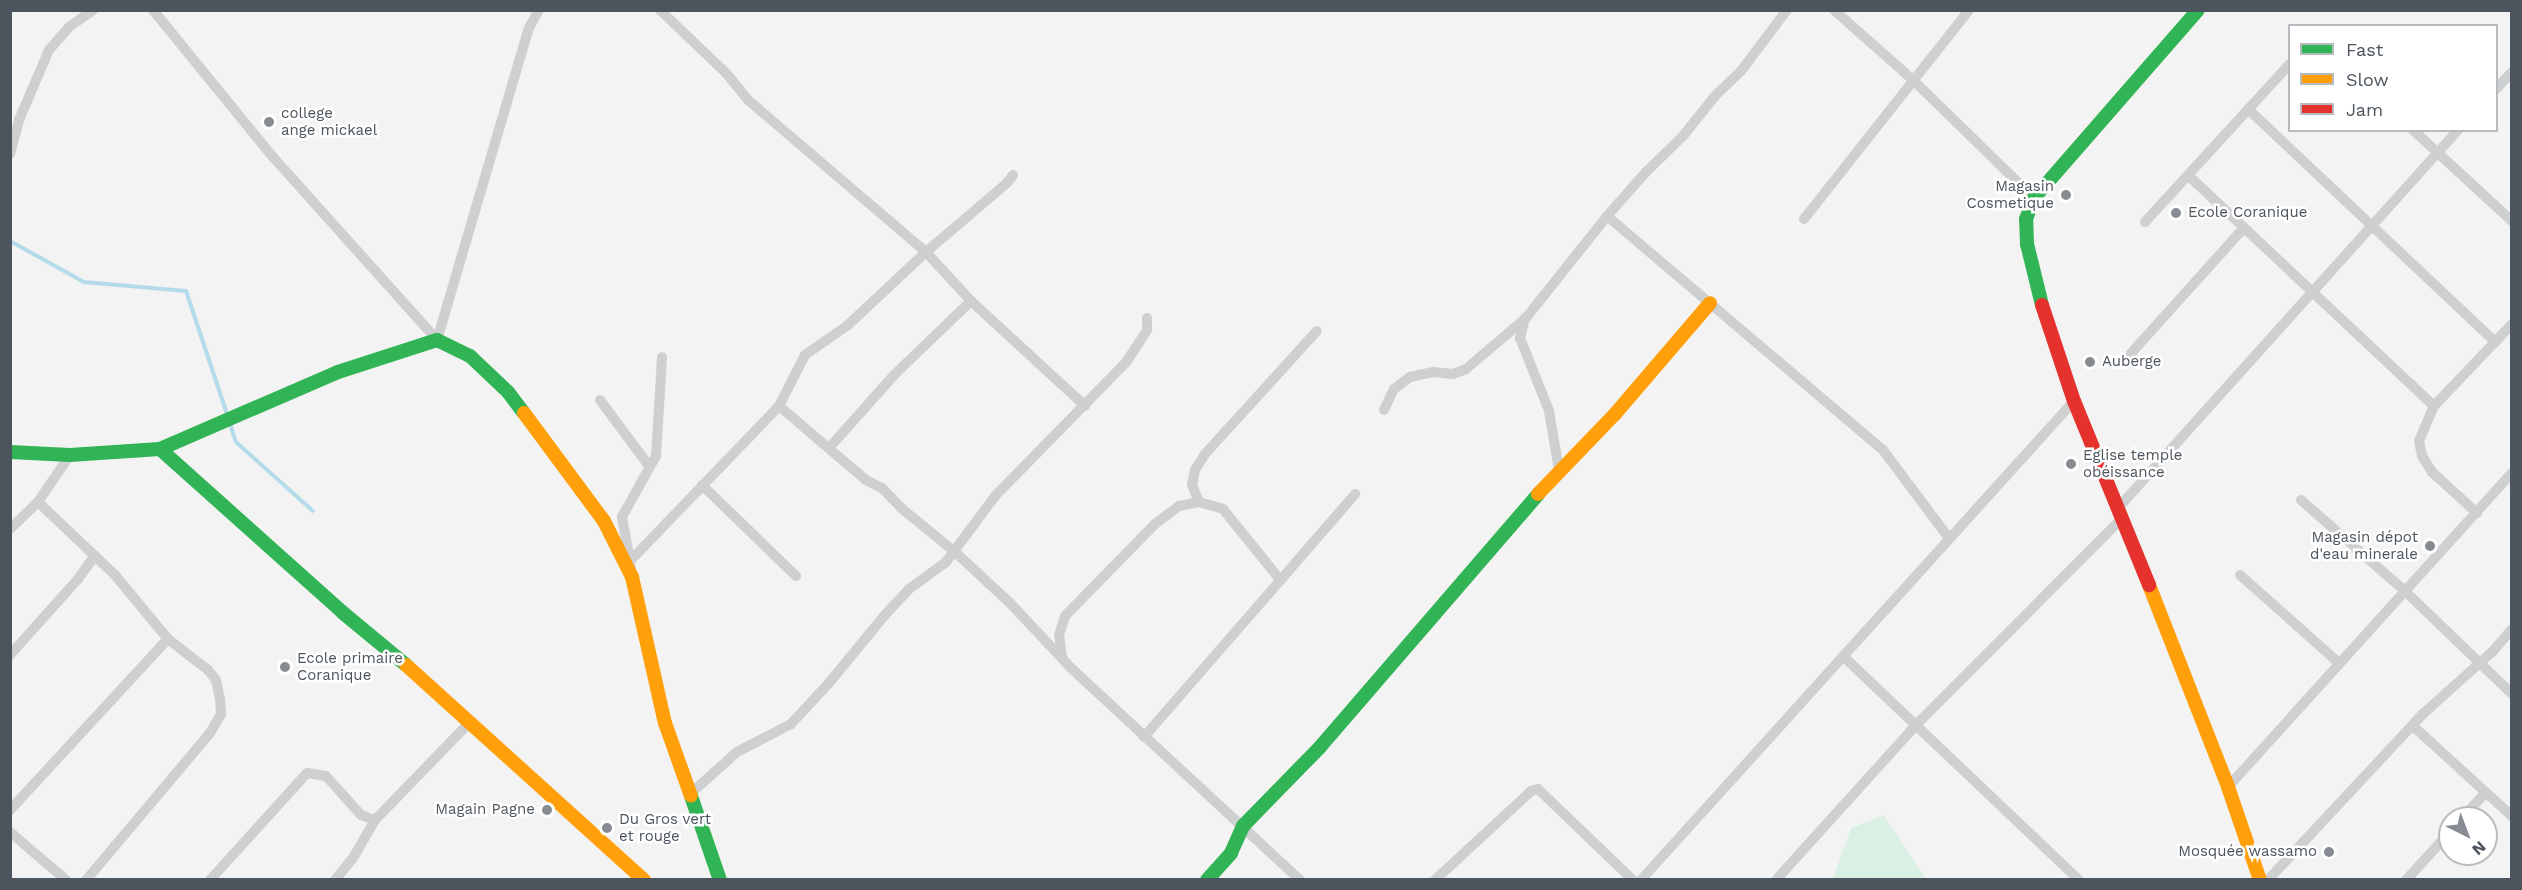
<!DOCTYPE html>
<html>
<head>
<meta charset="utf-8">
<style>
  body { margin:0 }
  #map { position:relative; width:2522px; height:890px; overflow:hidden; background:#f4f3f3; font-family:"Work Sans",sans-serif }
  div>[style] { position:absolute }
  .green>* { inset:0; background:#dbf0e4 }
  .stream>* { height:4px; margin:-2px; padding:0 2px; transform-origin:2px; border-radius:2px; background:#b4dbe9 }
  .street>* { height:10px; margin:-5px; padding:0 5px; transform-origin:5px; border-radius:5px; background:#cdcfd1 }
  .fast>* { height:14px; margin:-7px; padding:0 7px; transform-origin:7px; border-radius:7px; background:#30b455 }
  .slow>* { height:14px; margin:-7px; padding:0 7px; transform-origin:7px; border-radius:7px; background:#ff9f0a }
  .jam>* { height:14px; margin:-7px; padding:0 7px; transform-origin:7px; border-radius:7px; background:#e5322d }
  .dots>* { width:16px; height:16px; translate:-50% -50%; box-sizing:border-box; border:3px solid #fff; border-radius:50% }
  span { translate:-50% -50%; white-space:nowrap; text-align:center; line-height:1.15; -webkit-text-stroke:5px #fff; paint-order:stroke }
  .poi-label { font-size:15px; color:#4c555e }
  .left { translate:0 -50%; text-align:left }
  .right { translate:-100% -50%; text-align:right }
  .frame { position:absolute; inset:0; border:12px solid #4c555e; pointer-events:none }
  .legend { position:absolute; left:2288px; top:24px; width:210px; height:108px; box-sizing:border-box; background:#fff; border:2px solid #b7bbbf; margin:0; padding:8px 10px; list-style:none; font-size:18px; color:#4c555e }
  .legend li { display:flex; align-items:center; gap:12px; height:30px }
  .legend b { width:30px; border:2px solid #b7bbbf }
  .north { position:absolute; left:2438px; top:806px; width:60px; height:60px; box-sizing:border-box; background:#fff; border:2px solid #b7bbbf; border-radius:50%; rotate:138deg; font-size:16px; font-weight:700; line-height:24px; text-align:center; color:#4c555e }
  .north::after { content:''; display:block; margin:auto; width:21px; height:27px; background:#878c92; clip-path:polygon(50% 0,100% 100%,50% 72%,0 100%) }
</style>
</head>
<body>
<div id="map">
  <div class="green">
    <div style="clip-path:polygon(1884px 815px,1926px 879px,1830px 879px,1834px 876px,1851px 828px)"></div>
  </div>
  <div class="stream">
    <div style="left:10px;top:241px;width:85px;rotate:29deg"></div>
    <div style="left:84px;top:282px;width:102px;rotate:5deg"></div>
    <div style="left:186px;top:291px;width:133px;rotate:71.6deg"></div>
    <div style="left:230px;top:424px;width:19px;rotate:72deg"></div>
    <div style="left:236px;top:442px;width:103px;rotate:41.9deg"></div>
  </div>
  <div class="street">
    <div style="left:153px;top:10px;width:190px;rotate:50.8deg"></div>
    <div style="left:273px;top:157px;width:246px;rotate:48.1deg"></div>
    <div style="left:660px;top:10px;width:93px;rotate:43.7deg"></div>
    <div style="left:727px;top:74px;width:33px;rotate:51deg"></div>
    <div style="left:748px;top:100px;width:234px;rotate:40.5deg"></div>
    <div style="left:926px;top:252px;width:67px;rotate:47.4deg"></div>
    <div style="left:971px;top:301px;width:155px;rotate:42.6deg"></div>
    <div style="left:1834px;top:10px;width:104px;rotate:41.5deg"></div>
    <div style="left:1912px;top:79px;width:170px;rotate:44.3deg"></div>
    <div style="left:2496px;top:89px;width:23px;rotate:-47deg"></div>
    <div style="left:2248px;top:109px;width:340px;rotate:43.3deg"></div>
    <div style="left:2413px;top:130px;width:134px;rotate:42.6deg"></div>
    <div style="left:10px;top:154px;width:35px;rotate:-75deg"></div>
    <div style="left:19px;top:120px;width:76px;rotate:-66.8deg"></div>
    <div style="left:49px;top:50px;width:30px;rotate:-49deg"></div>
    <div style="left:69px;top:27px;width:29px;rotate:-35deg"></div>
    <div style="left:2189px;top:176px;width:336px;rotate:43.2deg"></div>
    <div style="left:1607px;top:216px;width:362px;rotate:40.3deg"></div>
    <div style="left:1883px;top:450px;width:109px;rotate:53.2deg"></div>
    <div style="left:1804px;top:219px;width:266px;rotate:-51.7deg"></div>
    <div style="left:2145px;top:222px;width:214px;rotate:-47.5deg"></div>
    <div style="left:1525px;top:318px;width:21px;rotate:104deg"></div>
    <div style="left:1520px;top:338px;width:79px;rotate:68.3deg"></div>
    <div style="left:1549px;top:411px;width:60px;rotate:80.4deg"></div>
    <div style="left:437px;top:340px;width:325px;rotate:-73.6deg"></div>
    <div style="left:529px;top:28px;width:21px;rotate:-61deg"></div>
    <div style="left:2125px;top:360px;width:178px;rotate:-48deg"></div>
    <div style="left:600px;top:400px;width:82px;rotate:53.4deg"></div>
    <div style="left:779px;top:406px;width:114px;rotate:40.4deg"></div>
    <div style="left:866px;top:480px;width:18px;rotate:27deg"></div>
    <div style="left:882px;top:488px;width:28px;rotate:46deg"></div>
    <div style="left:901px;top:508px;width:70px;rotate:39.2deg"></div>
    <div style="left:955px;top:552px;width:75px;rotate:42.8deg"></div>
    <div style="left:1010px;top:603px;width:89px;rotate:46.8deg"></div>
    <div style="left:1071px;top:668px;width:312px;rotate:42.8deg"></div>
    <div style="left:1384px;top:410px;width:23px;rotate:-65deg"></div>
    <div style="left:1394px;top:389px;width:20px;rotate:-37deg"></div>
    <div style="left:1410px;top:377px;width:24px;rotate:-12deg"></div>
    <div style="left:1433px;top:372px;width:20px;rotate:6deg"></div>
    <div style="left:1453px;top:374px;width:14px;rotate:-21deg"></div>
    <div style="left:1466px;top:369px;width:79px;rotate:-40.4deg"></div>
    <div style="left:1526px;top:318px;width:130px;rotate:-51.5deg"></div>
    <div style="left:1607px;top:216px;width:59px;rotate:-48.4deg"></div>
    <div style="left:1646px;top:172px;width:52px;rotate:-44.2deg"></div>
    <div style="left:1683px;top:136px;width:51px;rotate:-51.3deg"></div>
    <div style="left:1715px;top:96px;width:36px;rotate:-44deg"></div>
    <div style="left:1741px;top:71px;width:76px;rotate:-53deg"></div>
    <div style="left:829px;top:448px;width:98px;rotate:-48.3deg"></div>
    <div style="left:894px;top:375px;width:107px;rotate:-43.9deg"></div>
    <div style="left:702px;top:485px;width:131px;rotate:44.1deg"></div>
    <div style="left:2301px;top:500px;width:140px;rotate:41.2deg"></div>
    <div style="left:2406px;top:592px;width:147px;rotate:43.9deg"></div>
    <div style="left:38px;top:502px;width:106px;rotate:43.5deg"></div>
    <div style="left:115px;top:575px;width:83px;rotate:50.4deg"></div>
    <div style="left:168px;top:639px;width:51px;rotate:37.8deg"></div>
    <div style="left:208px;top:670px;width:13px;rotate:51deg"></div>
    <div style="left:216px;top:680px;width:19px;rotate:78deg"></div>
    <div style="left:220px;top:699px;width:15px;rotate:86deg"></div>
    <div style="left:221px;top:714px;width:22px;rotate:120deg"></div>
    <div style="left:210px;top:733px;width:192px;rotate:130.1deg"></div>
    <div style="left:1199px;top:502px;width:18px;rotate:-112deg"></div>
    <div style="left:1192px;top:485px;width:15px;rotate:-79deg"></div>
    <div style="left:1195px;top:470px;width:19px;rotate:-58deg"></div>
    <div style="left:1205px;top:454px;width:166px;rotate:-47.7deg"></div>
    <div style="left:2119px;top:507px;width:507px;rotate:-48.04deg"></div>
    <div style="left:2477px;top:513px;width:61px;rotate:-137.7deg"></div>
    <div style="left:2432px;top:472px;width:19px;rotate:-122deg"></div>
    <div style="left:2422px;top:456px;width:15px;rotate:-101deg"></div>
    <div style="left:2419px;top:441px;width:38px;rotate:-67deg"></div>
    <div style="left:2434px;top:406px;width:113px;rotate:-46.4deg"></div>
    <div style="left:10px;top:529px;width:39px;rotate:-44deg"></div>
    <div style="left:38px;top:502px;width:57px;rotate:-55.8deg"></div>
    <div style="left:630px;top:561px;width:45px;rotate:-100.3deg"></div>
    <div style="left:622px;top:517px;width:70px;rotate:-60.9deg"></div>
    <div style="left:656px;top:456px;width:99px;rotate:-86.5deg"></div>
    <div style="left:631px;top:571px;width:10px;rotate:-96deg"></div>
    <div style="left:630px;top:561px;width:215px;rotate:-46.1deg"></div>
    <div style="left:779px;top:406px;width:57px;rotate:-63deg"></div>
    <div style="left:805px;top:355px;width:52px;rotate:-34.9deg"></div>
    <div style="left:848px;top:325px;width:107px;rotate:-43.1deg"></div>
    <div style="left:926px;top:252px;width:106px;rotate:-40.4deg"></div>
    <div style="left:1007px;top:183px;width:10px;rotate:-53deg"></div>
    <div style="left:2240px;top:575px;width:132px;rotate:41.6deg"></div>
    <div style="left:10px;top:655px;width:102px;rotate:-48.2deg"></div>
    <div style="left:78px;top:579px;width:29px;rotate:-54deg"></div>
    <div style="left:1844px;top:657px;width:324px;rotate:43.5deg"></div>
    <div style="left:1062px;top:658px;width:23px;rotate:-97deg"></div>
    <div style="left:1059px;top:635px;width:20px;rotate:-72deg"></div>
    <div style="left:1065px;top:616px;width:129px;rotate:-45.6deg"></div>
    <div style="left:1155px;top:524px;width:30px;rotate:-37deg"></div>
    <div style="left:1179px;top:506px;width:20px;rotate:-11deg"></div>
    <div style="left:1199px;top:502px;width:25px;rotate:16deg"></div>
    <div style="left:1223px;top:509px;width:92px;rotate:51.1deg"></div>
    <div style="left:2413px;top:726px;width:134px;rotate:42.3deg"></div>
    <div style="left:1144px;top:737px;width:322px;rotate:-49deg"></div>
    <div style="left:2228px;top:787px;width:423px;rotate:-47.9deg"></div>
    <div style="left:690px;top:794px;width:63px;rotate:-41.8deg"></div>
    <div style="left:737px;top:752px;width:61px;rotate:-27.4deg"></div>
    <div style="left:791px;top:724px;width:56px;rotate:-47.2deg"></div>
    <div style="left:829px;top:683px;width:87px;rotate:-50.6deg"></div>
    <div style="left:884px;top:616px;width:37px;rotate:-47deg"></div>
    <div style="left:909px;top:589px;width:46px;rotate:-36.1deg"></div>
    <div style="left:946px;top:562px;width:84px;rotate:-53.3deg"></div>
    <div style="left:996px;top:495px;width:187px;rotate:-45.6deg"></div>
    <div style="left:1127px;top:361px;width:37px;rotate:-57deg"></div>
    <div style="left:1147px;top:330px;width:12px;rotate:-90deg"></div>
    <div style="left:10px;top:810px;width:233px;rotate:-47.3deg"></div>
    <div style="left:2462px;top:818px;width:35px;rotate:-47deg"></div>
    <div style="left:10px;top:832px;width:74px;rotate:40.6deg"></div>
    <div style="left:210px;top:880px;width:144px;rotate:-47.8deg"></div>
    <div style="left:307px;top:773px;width:19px;rotate:9deg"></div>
    <div style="left:326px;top:776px;width:52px;rotate:48.1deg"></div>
    <div style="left:361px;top:815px;width:15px;rotate:20deg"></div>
    <div style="left:375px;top:820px;width:136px;rotate:-45.9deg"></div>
    <div style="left:335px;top:880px;width:28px;rotate:-51deg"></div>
    <div style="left:353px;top:858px;width:44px;rotate:-59.9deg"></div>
    <div style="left:1435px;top:880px;width:131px;rotate:-42.8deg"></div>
    <div style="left:1531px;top:791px;width:7px;rotate:-16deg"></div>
    <div style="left:1538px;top:789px;width:132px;rotate:43.8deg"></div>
    <div style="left:1641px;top:880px;width:646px;rotate:-47.89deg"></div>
    <div style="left:1776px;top:880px;width:207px;rotate:-47.9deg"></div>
    <div style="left:1915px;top:726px;width:295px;rotate:-45.1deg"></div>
    <div style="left:2268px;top:880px;width:229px;rotate:-47deg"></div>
    <div style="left:2424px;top:713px;width:93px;rotate:-41.9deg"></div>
    <div style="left:2493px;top:651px;width:29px;rotate:-49deg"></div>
    <div style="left:2406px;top:880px;width:65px;rotate:-47.5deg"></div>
  </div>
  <div class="fast">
    <div style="left:2042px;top:305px;width:63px;rotate:-103.8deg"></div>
    <div style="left:2027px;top:244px;width:25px;rotate:-92deg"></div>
    <div style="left:2026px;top:219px;width:22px;rotate:-69deg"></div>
    <div style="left:2034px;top:198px;width:249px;rotate:-48.9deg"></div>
    <div style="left:160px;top:449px;width:244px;rotate:41.8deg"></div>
    <div style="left:342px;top:612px;width:83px;rotate:39.6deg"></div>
    <div style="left:10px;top:452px;width:60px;rotate:2.9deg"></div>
    <div style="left:70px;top:455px;width:90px;rotate:-3.8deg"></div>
    <div style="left:160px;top:449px;width:194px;rotate:-23.4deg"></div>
    <div style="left:338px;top:372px;width:104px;rotate:-17.9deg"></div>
    <div style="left:437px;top:340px;width:37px;rotate:26deg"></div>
    <div style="left:470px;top:356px;width:52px;rotate:43.5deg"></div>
    <div style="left:508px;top:392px;width:26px;rotate:53deg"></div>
    <div style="left:691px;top:796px;width:89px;rotate:71deg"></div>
    <div style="left:1207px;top:880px;width:36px;rotate:-48deg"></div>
    <div style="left:1231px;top:853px;width:30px;rotate:-66deg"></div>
    <div style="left:1243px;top:826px;width:110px;rotate:-45.7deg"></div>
    <div style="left:1320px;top:747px;width:334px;rotate:-49.2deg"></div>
  </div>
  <div class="slow">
    <div style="left:524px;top:413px;width:134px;rotate:53.5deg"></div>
    <div style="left:604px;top:521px;width:63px;rotate:63.4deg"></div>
    <div style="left:632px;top:577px;width:150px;rotate:77.3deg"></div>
    <div style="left:665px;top:723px;width:77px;rotate:70.4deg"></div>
    <div style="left:1538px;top:494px;width:111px;rotate:-46.1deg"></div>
    <div style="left:1615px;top:414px;width:146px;rotate:-49.4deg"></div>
    <div style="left:2149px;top:585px;width:217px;rotate:68.6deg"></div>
    <div style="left:2228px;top:787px;width:98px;rotate:71deg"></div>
    <div style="left:406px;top:665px;width:321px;rotate:42.1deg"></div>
  </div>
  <div class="jam">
    <div style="left:2042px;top:305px;width:101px;rotate:71.6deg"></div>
    <div style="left:2074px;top:401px;width:199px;rotate:67.8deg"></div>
  </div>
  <div class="dots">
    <div style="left:269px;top:122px;background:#878c92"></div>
    <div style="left:2066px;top:195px;background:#878c92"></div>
    <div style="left:2176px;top:213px;background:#878c92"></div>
    <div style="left:2090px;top:362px;background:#878c92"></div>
    <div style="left:2071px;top:464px;background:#878c92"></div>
    <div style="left:2430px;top:546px;background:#878c92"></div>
    <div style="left:285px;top:667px;background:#878c92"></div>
    <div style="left:547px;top:810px;background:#878c92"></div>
    <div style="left:607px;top:828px;background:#878c92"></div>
    <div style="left:2329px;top:852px;background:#878c92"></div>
  </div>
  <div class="poi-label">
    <span class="left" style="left:281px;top:122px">college<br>ange mickael</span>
    <span class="right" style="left:2054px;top:195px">Magasin<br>Cosmetique</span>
    <span class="left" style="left:2188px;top:213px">Ecole Coranique</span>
    <span class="left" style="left:2102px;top:362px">Auberge</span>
    <span class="left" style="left:2083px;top:464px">Eglise temple<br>obéissance</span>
    <span class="right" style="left:2418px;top:546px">Magasin dépot<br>d'eau minerale</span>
    <span class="left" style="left:297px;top:667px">Ecole primaire<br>Coranique</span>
    <span class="right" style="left:535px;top:810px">Magain Pagne</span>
    <span class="left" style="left:619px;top:828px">Du Gros vert<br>et rouge</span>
    <span class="right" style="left:2317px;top:852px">Mosquée wassamo</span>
  </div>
  <div class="frame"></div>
  <ul class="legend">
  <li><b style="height:8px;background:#30b455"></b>Fast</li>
  <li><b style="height:8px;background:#ff9f0a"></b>Slow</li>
  <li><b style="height:8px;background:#e5322d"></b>Jam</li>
  </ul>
  <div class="north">N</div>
</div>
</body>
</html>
